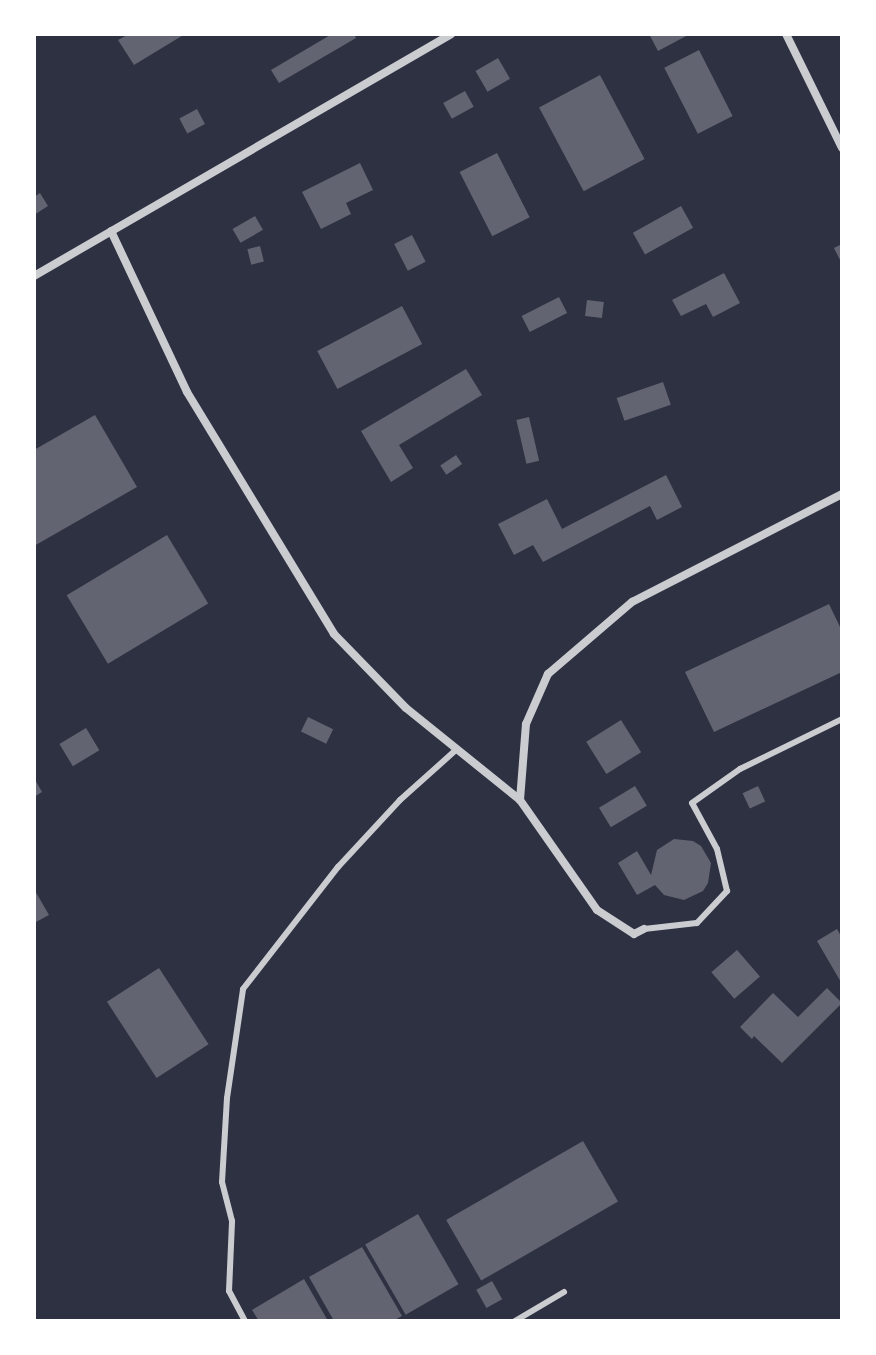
<!DOCTYPE html>
<html>
<head>
<meta charset="utf-8">
<style>
  body { margin:0 }
  #map { position:relative; width:876px; height:1355px; overflow:hidden; background:#2d3142; font-family:"Crimson Pro",serif }
  div>[style] { position:absolute }
  .building>* { inset:0; background:#626471; transform-origin:0 0 }
  .service>* { height:6px; margin:-3px; padding:0 3px; transform-origin:3px; border-radius:3px; background:#caccd0 }
  .minor>* { height:8px; margin:-4px; padding:0 4px; transform-origin:4px; border-radius:4px; background:#caccd0 }
  span { translate:-50% -50%; white-space:nowrap; text-align:center; line-height:1.15; -webkit-text-stroke:7px #fff; paint-order:stroke }
  .frame { position:absolute; inset:0; border:36px solid #fff; pointer-events:none }
</style>
</head>
<body>
<div id="map">
  <div class="building">
    <div style="clip-path:polygon(129px 34px,185px 34px,134px 65px,118px 40px)"></div>
    <div style="clip-path:polygon(332px 34px,354px 34px,356px 38px,279px 83px,271px 70px)"></div>
    <div style="clip-path:polygon(649px 34px,690px 34px,658px 51px)"></div>
    <div style="left:699px;top:50px;width:74px;height:39px;rotate:63deg"></div>
    <div style="left:498px;top:58px;width:24px;height:26px;rotate:60deg"></div>
    <div style="left:600px;top:75px;width:95px;height:69px;rotate:62deg"></div>
    <div style="left:465px;top:91px;width:18px;height:25px;rotate:61deg"></div>
    <div style="left:197px;top:109px;width:17px;height:20px;rotate:62deg"></div>
    <div style="left:497px;top:153px;width:72px;height:42px;rotate:63deg"></div>
    <div style="clip-path:polygon(360px 163px,373px 190px,346px 203px,351px 214px,321px 229px,302px 192px)"></div>
    <div style="clip-path:polygon(40px 193px,48px 206px,34px 215px,34px 197px)"></div>
    <div style="left:681px;top:206px;width:25px;height:55px;rotate:61deg"></div>
    <div style="left:255px;top:216px;width:16px;height:26px;rotate:60deg"></div>
    <div style="left:412px;top:235px;width:30px;height:20px;rotate:63deg"></div>
    <div style="clip-path:polygon(842px 244px,842px 264px,834px 248px)"></div>
    <div style="left:260px;top:246px;width:16px;height:13px;rotate:76deg"></div>
    <div style="clip-path:polygon(724px 273px,740px 303px,713px 317px,706px 304px,681px 316px,672px 300px)"></div>
    <div style="left:559px;top:297px;width:18px;height:42px;rotate:63deg"></div>
    <div style="left:587px;top:300px;width:17px;height:16px;rotate:7deg"></div>
    <div style="left:402px;top:306px;width:43px;height:96px;rotate:62deg"></div>
    <div style="clip-path:polygon(466px 369px,482px 395px,399px 445px,413px 468px,391px 482px,361px 431px)"></div>
    <div style="left:663px;top:382px;width:24px;height:49px;rotate:71deg"></div>
    <div style="clip-path:polygon(95px 415px,137px 487px,34px 546px,34px 450px)"></div>
    <div style="left:529px;top:417px;width:45px;height:13px;rotate:77deg"></div>
    <div style="left:456px;top:455px;width:11px;height:19px;rotate:56deg"></div>
    <div style="clip-path:polygon(666px 475px,682px 507px,657px 520px,650px 506px,543px 562px,533px 545px,514px 555px,498px 524px,547px 499px,562px 529px)"></div>
    <div style="left:167px;top:535px;width:80px;height:117px;rotate:59deg"></div>
    <div style="clip-path:polygon(829px 604px,842px 631px,842px 672px,714px 732px,685px 672px)"></div>
    <div style="left:308px;top:717px;width:28px;height:16px;rotate:26deg"></div>
    <div style="left:621px;top:720px;width:38px;height:41px;rotate:58deg"></div>
    <div style="left:86px;top:728px;width:26px;height:31px;rotate:59deg"></div>
    <div style="clip-path:polygon(34px 778px,42px 792px,34px 797px)"></div>
    <div style="left:635px;top:786px;width:23px;height:42px;rotate:59deg"></div>
    <div style="left:758px;top:786px;width:17px;height:17px;rotate:65deg"></div>
    <div style="clip-path:polygon(674px 839px,693px 841px,701px 846px,711px 863px,708px 883px,703px 891px,684px 900px,664px 895px,655px 885px,637px 895px,618px 863px,637px 851px,651px 875px,657px 850px)"></div>
    <div style="clip-path:polygon(34px 889px,49px 915px,34px 923px)"></div>
    <div style="clip-path:polygon(837px 929px,842px 938px,842px 984px,817px 941px)"></div>
    <div style="left:737px;top:950px;width:35px;height:34px;rotate:49deg"></div>
    <div style="left:159px;top:968px;width:91px;height:62px;rotate:57deg"></div>
    <div style="clip-path:polygon(827px 988px,842px 1003px,782px 1063px,754px 1036px,752px 1039px,740px 1027px,773px 993px,798px 1017px)"></div>
    <div style="left:583px;top:1141px;width:70px;height:158px;rotate:60deg"></div>
    <div style="left:418px;top:1214px;width:81px;height:61px;rotate:60deg"></div>
    <div style="clip-path:polygon(362px 1247px,402px 1316px,393px 1321px,334px 1321px,309px 1277px)"></div>
    <div style="clip-path:polygon(304px 1279px,328px 1321px,259px 1321px,252px 1310px)"></div>
    <div style="left:492px;top:1281px;width:21px;height:18px;rotate:61deg"></div>
  </div>
  <div class="service">
    <div style="left:644px;top:929px;width:53px;rotate:-6.5deg"></div>
    <div style="left:697px;top:923px;width:44px;rotate:-46.8deg"></div>
    <div style="left:727px;top:891px;width:43px;rotate:-103.4deg"></div>
    <div style="left:717px;top:849px;width:52px;rotate:-118.5deg"></div>
    <div style="left:692px;top:803px;width:59px;rotate:-35.3deg"></div>
    <div style="left:740px;top:769px;width:114px;rotate:-26.1deg"></div>
    <div style="left:245px;top:1321px;width:34px;rotate:-118deg"></div>
    <div style="left:229px;top:1291px;width:70px;rotate:-87.5deg"></div>
    <div style="left:232px;top:1221px;width:40px;rotate:-104.4deg"></div>
    <div style="left:222px;top:1182px;width:84px;rotate:-86.6deg"></div>
    <div style="left:227px;top:1098px;width:110px;rotate:-81.6deg"></div>
    <div style="left:243px;top:989px;width:155px;rotate:-52.1deg"></div>
    <div style="left:338px;top:867px;width:91px;rotate:-47.2deg"></div>
    <div style="left:400px;top:800px;width:76px;rotate:-41.8deg"></div>
    <div style="left:515px;top:1321px;width:57px;rotate:-30.6deg"></div>
  </div>
  <div class="minor">
    <div style="left:786px;top:34px;width:127px;rotate:63.8deg"></div>
    <div style="left:111px;top:231px;width:178px;rotate:64.7deg"></div>
    <div style="left:187px;top:392px;width:283px;rotate:58.7deg"></div>
    <div style="left:334px;top:634px;width:103px;rotate:45.8deg"></div>
    <div style="left:406px;top:708px;width:146px;rotate:38.9deg"></div>
    <div style="left:520px;top:800px;width:134px;rotate:55deg"></div>
    <div style="left:597px;top:910px;width:44px;rotate:33deg"></div>
    <div style="left:634px;top:934px;width:11px;rotate:-27deg"></div>
    <div style="left:34px;top:276px;width:482px;rotate:-30.1deg"></div>
    <div style="left:520px;top:800px;width:76px;rotate:-85.5deg"></div>
    <div style="left:526px;top:724px;width:55px;rotate:-66.3deg"></div>
    <div style="left:548px;top:674px;width:111px;rotate:-40.6deg"></div>
    <div style="left:632px;top:602px;width:236px;rotate:-27.2deg"></div>
  </div>
  <div class="frame"></div>
</div>
</body>
</html>
